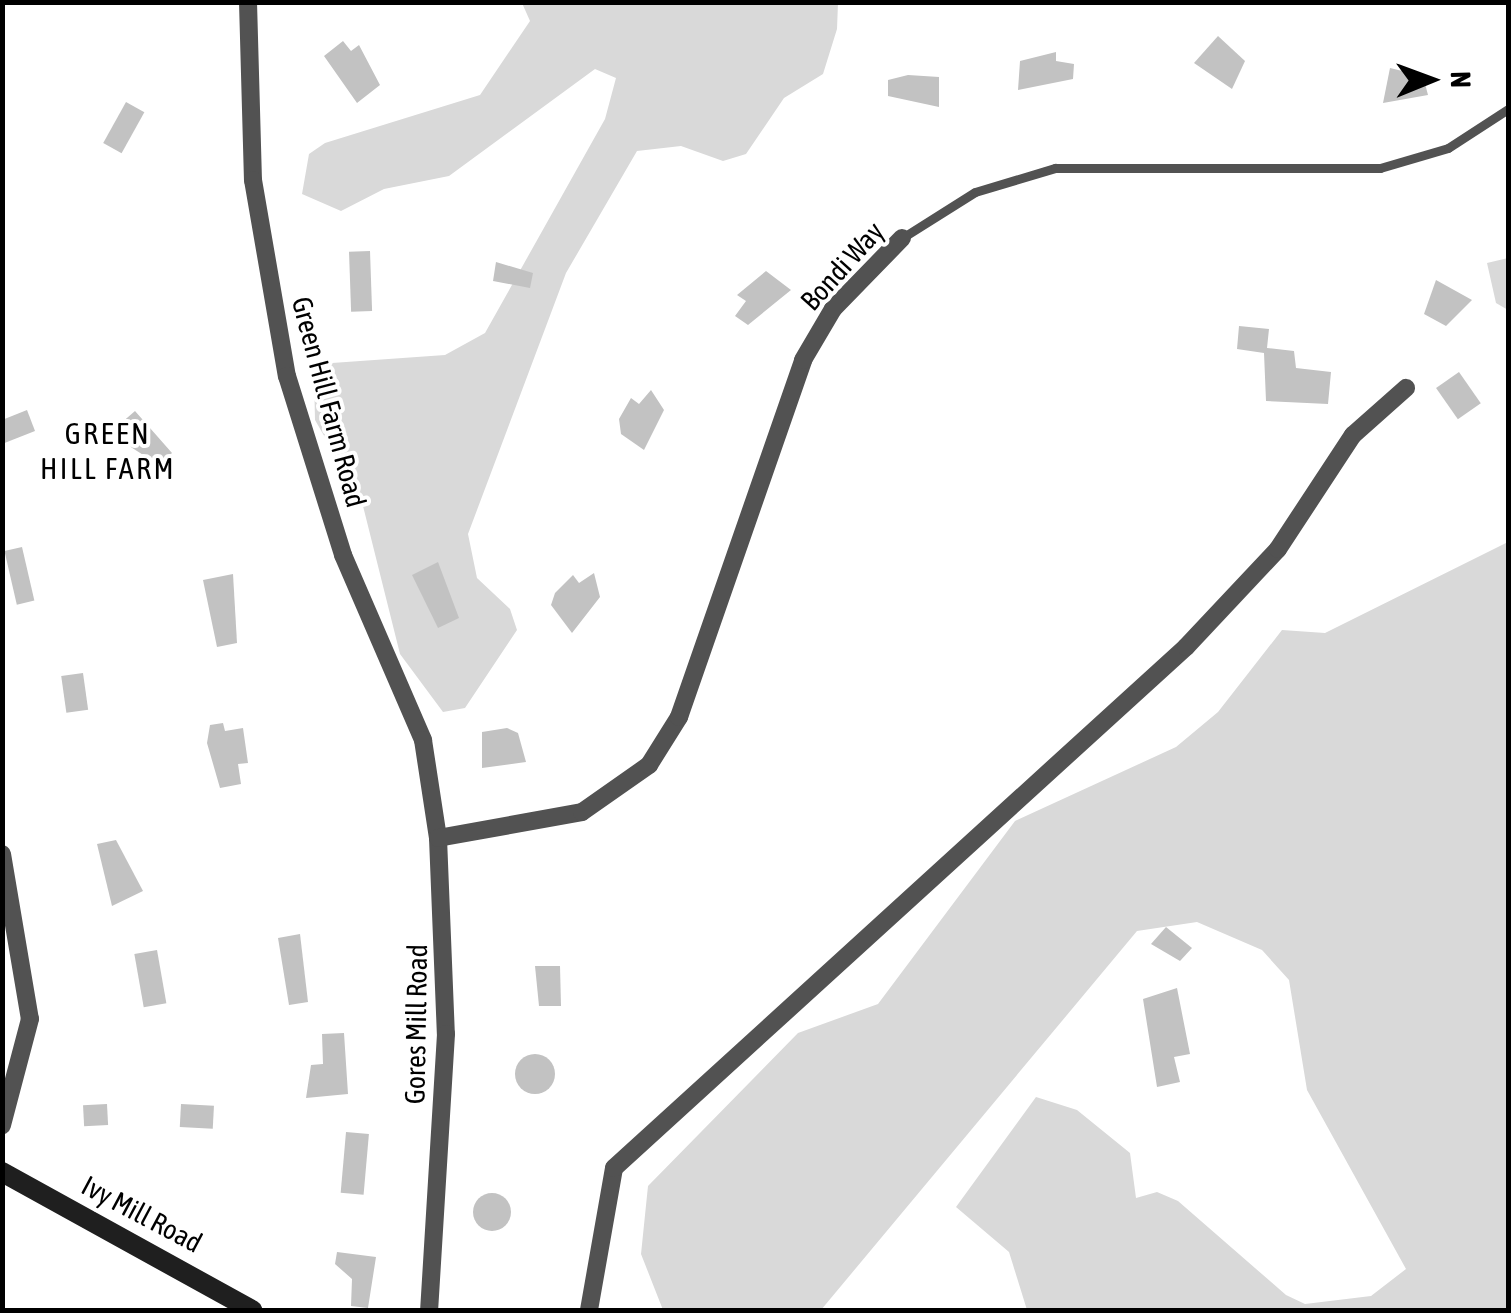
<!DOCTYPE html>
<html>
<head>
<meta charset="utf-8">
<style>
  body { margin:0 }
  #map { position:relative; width:1511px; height:1313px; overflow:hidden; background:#fff; font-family:"Asap Condensed",sans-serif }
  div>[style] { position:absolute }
  .green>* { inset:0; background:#d9d9d9 }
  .building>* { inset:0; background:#c2c2c2; transform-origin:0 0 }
  .round { border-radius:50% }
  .lane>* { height:9px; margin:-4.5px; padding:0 4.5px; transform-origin:4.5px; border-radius:4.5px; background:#525252 }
  .street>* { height:18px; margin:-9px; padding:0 9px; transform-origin:9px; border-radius:9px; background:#525252 }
  .secondary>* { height:20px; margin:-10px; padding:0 10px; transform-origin:10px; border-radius:10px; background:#1f1f1f }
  span { translate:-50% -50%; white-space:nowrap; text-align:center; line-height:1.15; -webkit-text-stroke:8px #fff; paint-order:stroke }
  .street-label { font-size:28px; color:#000 }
  .neighbourhood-label { font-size:30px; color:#000; letter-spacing:2.5px }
  .frame { position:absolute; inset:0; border:5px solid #000; pointer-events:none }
  .north { position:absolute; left:1381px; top:30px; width:100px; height:100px; -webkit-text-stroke:8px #fff; paint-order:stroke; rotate:89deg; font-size:28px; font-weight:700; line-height:40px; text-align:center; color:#000 }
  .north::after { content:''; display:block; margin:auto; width:35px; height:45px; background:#000; clip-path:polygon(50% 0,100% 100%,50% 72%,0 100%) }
</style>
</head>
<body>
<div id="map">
  <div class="green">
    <div style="clip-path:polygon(522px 3px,838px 3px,837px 29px,823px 74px,784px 98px,746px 154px,723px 161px,681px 146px,637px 151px,566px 273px,468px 534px,477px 578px,510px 609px,517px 630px,465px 708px,443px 712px,400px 654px,362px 502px,315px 420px,314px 376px,332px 363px,445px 355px,485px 333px,605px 119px,616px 78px,595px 69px,449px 176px,384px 189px,341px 211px,302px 194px,309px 154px,325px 143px,480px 95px,530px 21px)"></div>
    <div style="clip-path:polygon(1508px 258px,1508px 310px,1496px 303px,1487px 263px)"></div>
    <div style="clip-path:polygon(1508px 542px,1508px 1310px,1027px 1310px,1009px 1252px,956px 1207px,1036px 1097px,1077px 1110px,1130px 1153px,1136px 1198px,1157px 1192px,1178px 1201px,1286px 1295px,1305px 1304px,1371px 1296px,1406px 1269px,1307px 1090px,1289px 980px,1262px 950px,1197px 922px,1137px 931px,821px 1310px,663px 1310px,641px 1254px,648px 1186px,798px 1033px,878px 1004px,1015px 821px,1176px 747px,1218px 712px,1282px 630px,1325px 633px)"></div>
  </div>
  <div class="building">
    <div style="clip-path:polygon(1218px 36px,1245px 61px,1232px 89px,1194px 63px)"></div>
    <div style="clip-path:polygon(343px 41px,351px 51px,359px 45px,380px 85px,357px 103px,324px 56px)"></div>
    <div style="clip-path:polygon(1056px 52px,1056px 61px,1074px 64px,1073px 79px,1018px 90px,1020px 61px)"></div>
    <div style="clip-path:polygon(1390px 68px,1423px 76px,1428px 95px,1383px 103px)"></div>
    <div style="clip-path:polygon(908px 75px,939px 77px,939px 107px,888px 96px,888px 80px)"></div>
    <div style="left:126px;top:102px;width:21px;height:47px;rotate:29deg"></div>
    <div style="left:370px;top:251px;width:60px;height:21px;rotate:88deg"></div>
    <div style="clip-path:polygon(496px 262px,533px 273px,530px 288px,493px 281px)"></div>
    <div style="clip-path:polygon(766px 271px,791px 290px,748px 325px,735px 316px,746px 301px,737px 295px)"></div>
    <div style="clip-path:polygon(1436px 280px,1472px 300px,1446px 326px,1424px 314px)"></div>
    <div style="clip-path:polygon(1239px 326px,1269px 329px,1267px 348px,1294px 351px,1296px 368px,1331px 372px,1328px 404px,1266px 401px,1264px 353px,1237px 349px)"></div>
    <div style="left:1459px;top:372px;width:38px;height:28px;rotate:55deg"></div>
    <div style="clip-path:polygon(651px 390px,664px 410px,644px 450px,621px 434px,619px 419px,631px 398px,639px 404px)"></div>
    <div style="clip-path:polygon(27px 410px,35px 431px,2px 444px,2px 420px)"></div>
    <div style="clip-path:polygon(135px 411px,172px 453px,159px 465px,126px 444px,132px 438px,120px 424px)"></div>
    <div style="left:22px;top:547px;width:55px;height:18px;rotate:77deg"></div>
    <div style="clip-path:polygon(438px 562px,459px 618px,438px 628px,412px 575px)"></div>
    <div style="clip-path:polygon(594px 573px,600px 597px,572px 633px,551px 605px,555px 593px,573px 575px,579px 583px)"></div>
    <div style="clip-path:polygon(233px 574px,237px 643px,217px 647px,203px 580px)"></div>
    <div style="left:83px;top:673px;width:37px;height:22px;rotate:82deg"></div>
    <div style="clip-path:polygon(223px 723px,225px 731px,243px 728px,248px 763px,238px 764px,241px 784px,220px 788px,207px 743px,210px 725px)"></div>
    <div style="clip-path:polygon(507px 728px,518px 733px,526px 762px,482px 768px,482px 732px)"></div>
    <div style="clip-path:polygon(116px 840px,143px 891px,112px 906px,97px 844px)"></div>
    <div style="clip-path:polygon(1166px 927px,1192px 948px,1180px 961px,1151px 944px)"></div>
    <div style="clip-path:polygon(300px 934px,308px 1002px,289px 1005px,278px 938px)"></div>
    <div style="left:157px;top:950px;width:54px;height:23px;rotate:80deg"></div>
    <div style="clip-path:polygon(535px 966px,560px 966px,561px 1006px,539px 1006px)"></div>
    <div style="clip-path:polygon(1177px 988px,1190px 1054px,1174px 1057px,1180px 1082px,1157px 1087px,1143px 999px)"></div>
    <div style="clip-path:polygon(344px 1033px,348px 1094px,306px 1098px,311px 1065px,323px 1064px,322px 1034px)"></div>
    <div class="round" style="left:515px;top:1054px;width:40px;height:40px"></div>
    <div style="left:107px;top:1104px;width:21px;height:24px;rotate:87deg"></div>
    <div style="left:181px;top:1104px;width:33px;height:23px;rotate:3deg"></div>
    <div style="left:346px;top:1132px;width:23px;height:61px;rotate:5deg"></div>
    <div class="round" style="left:473px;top:1193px;width:38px;height:38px"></div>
    <div style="clip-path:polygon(337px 1252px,376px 1257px,368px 1308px,351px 1306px,352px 1279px,335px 1264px)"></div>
  </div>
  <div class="lane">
    <div style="left:902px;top:238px;width:86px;rotate:-32.2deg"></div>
    <div style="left:975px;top:192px;width:84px;rotate:-16.7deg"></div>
    <div style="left:1055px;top:168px;width:325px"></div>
    <div style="left:1380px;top:168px;width:71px;rotate:-16.4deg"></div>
    <div style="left:1448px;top:148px;width:72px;rotate:-33deg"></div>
  </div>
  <div class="street">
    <div style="left:248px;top:2px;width:178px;rotate:88.4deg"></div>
    <div style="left:253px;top:180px;width:199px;rotate:80.2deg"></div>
    <div style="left:287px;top:376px;width:188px;rotate:72.6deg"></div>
    <div style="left:343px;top:555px;width:202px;rotate:66.6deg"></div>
    <div style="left:423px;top:740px;width:99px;rotate:81.3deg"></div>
    <div style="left:438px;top:838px;width:196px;rotate:87.7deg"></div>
    <div style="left:446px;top:1034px;width:277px;rotate:93.5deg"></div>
    <div style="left:438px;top:838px;width:146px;rotate:-10.2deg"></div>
    <div style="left:582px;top:812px;width:82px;rotate:-35deg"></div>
    <div style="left:649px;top:765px;width:57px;rotate:-58deg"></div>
    <div style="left:679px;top:717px;width:378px;rotate:-70.8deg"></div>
    <div style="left:803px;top:360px;width:59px;rotate:-59.5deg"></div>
    <div style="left:833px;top:309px;width:99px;rotate:-45.8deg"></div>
    <div style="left:2px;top:854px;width:167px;rotate:80.4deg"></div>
    <div style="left:30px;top:1019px;width:110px;rotate:104.8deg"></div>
    <div style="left:589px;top:1310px;width:144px;rotate:-80deg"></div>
    <div style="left:614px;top:1168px;width:774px;rotate:-42.33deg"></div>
    <div style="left:1186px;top:647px;width:134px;rotate:-46.8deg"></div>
    <div style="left:1278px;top:549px;width:136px;rotate:-56.7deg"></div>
    <div style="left:1353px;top:435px;width:71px;rotate:-41.6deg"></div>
  </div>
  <div class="secondary">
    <div style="left:2px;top:1172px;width:286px;rotate:28.9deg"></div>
  </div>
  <div class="street-label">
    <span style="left:842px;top:266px;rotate:-48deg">Bondi Way</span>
    <span style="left:329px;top:402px;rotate:75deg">Green Hill Farm Road</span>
    <span style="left:416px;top:1024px;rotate:-89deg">Gores Mill Road</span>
    <span style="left:142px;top:1214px;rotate:28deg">Ivy Mill Road</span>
  </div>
  <div class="neighbourhood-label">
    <span style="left:108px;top:450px">GREEN<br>HILL FARM</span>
  </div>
  <div class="frame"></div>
  <div class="north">N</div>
</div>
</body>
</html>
